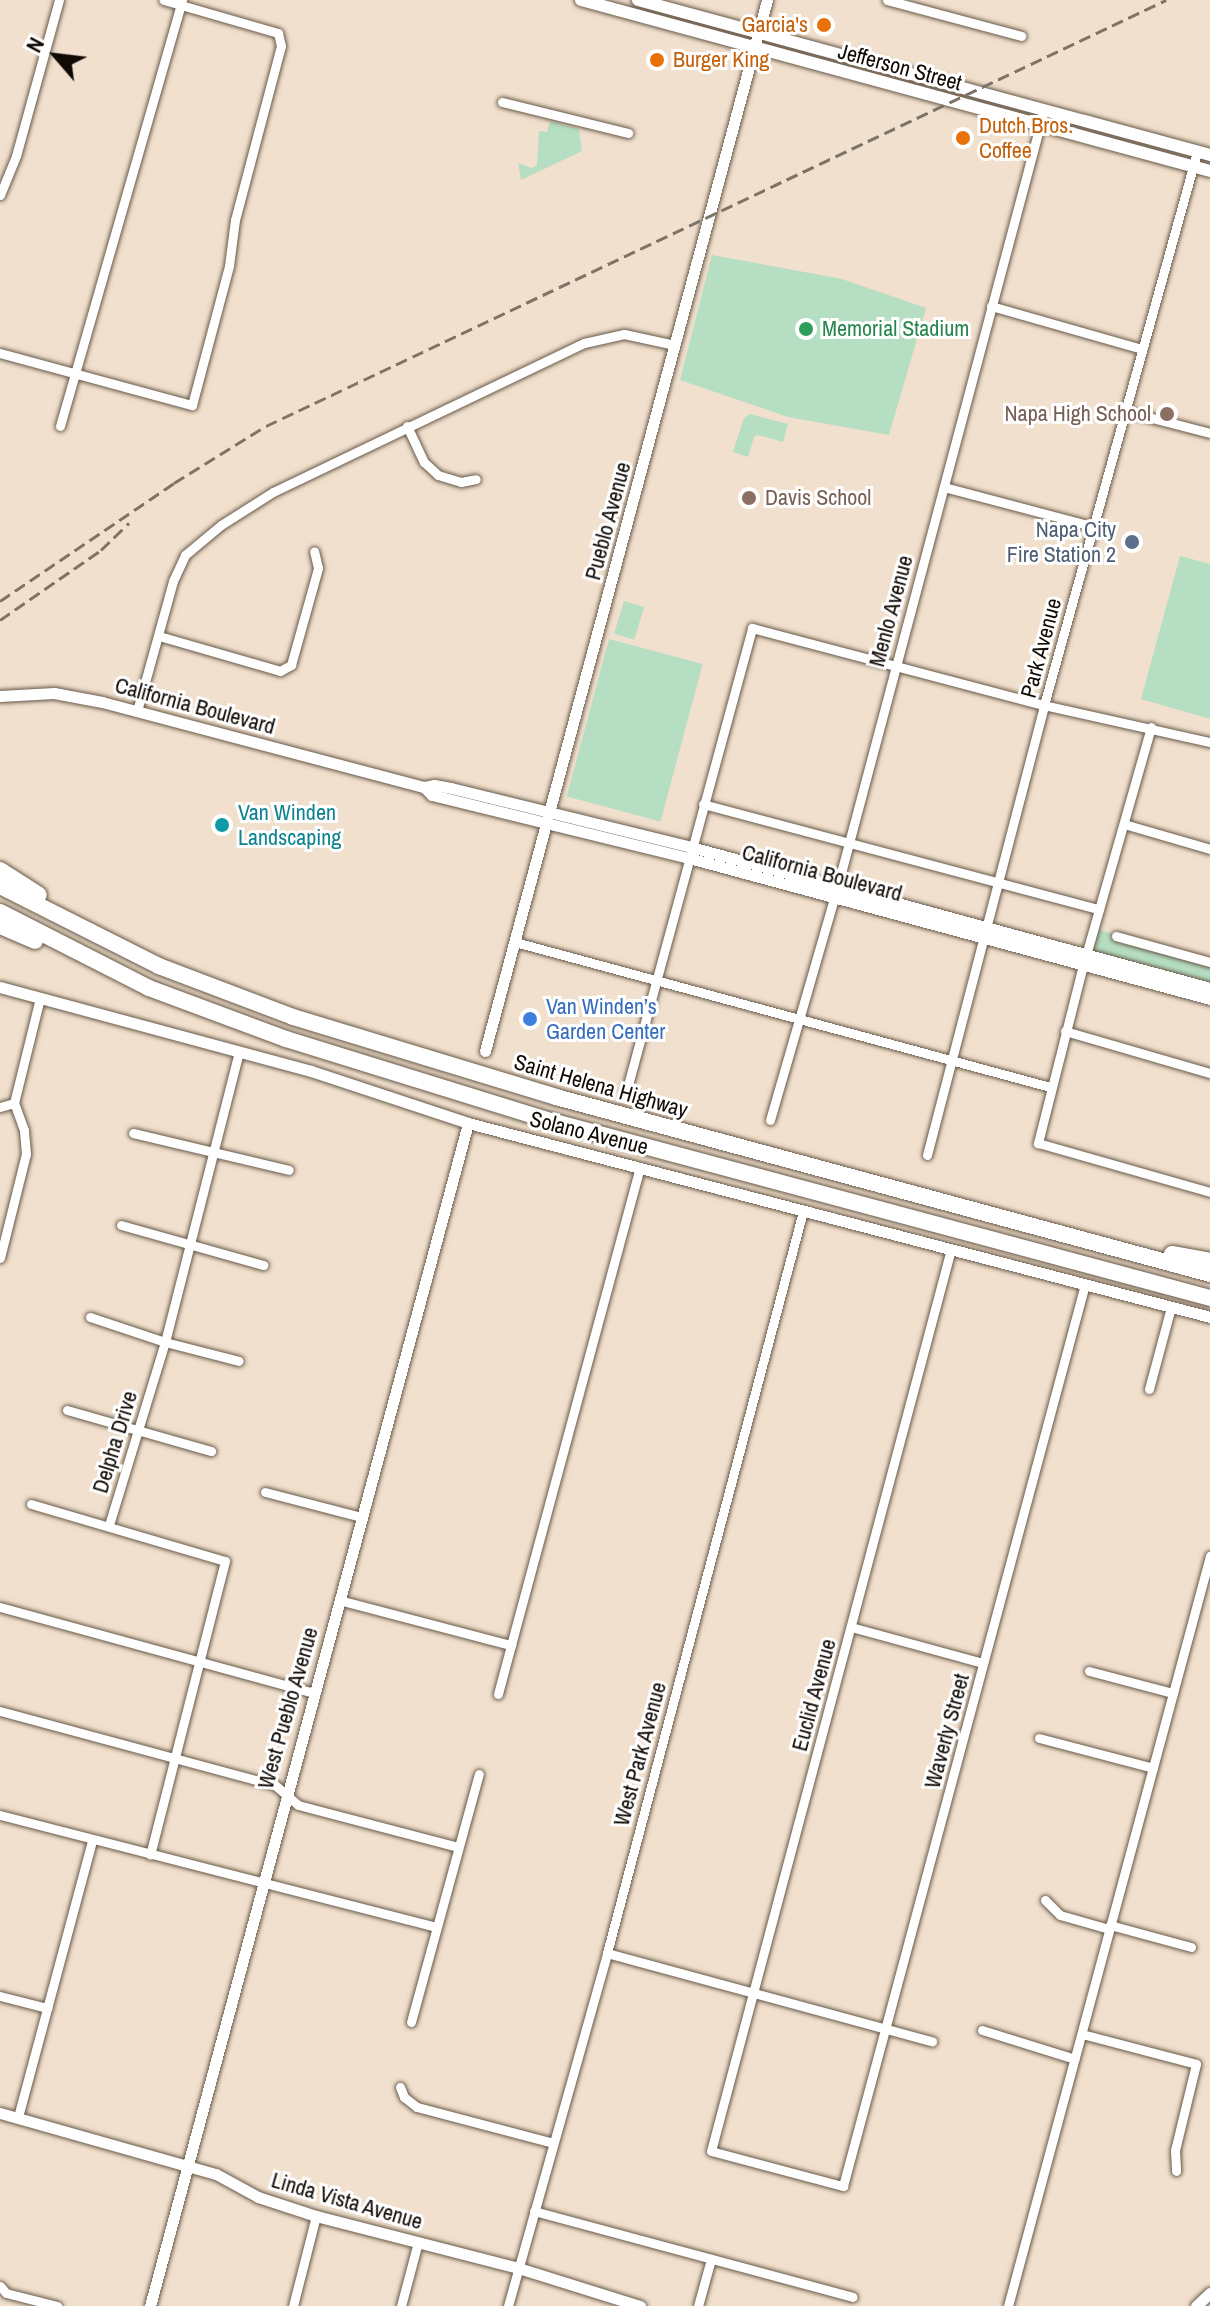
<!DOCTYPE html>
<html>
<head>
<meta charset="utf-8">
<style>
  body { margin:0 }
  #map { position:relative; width:1210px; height:2306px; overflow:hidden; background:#f1e0cd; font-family:"Archivo Narrow",sans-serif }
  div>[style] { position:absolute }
  .green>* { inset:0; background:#b5dec2; transform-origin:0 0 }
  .roads { filter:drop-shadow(0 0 2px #685949) drop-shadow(0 0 2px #685949) }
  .minor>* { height:9px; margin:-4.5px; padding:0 4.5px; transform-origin:4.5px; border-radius:4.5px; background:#fff }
  .tertiary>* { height:11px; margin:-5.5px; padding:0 5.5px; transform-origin:5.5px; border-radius:5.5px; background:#fff }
  .secondary>* { height:12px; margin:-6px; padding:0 6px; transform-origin:6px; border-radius:6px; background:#fff }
  .motorway>* { height:16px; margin:-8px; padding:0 8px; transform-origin:8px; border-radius:8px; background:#fff }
  .rail>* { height:3px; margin-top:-1.5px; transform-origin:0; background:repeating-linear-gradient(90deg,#7e7367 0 12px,transparent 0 18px) }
  .dots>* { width:22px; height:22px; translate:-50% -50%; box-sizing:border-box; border:4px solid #fff; border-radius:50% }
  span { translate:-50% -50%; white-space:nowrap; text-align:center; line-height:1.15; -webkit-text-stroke:6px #fff; paint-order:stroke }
  .food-label { font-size:22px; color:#c56008 }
  .right { translate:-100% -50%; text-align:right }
  .left { translate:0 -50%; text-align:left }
  .street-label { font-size:22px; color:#100a05 }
  .leisure-label { font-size:22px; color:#27864d }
  .education-label { font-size:22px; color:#785e54 }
  .service-label { font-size:22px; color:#4e5e75 }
  .culture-label { font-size:22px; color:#0d838f }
  .shop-label { font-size:22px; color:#366cbe }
  .north { position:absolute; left:16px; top:16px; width:80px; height:80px; -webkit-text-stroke:6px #fff; paint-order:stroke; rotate:298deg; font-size:22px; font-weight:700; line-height:32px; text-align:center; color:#100a05 }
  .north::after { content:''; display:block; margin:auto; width:28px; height:36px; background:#100a05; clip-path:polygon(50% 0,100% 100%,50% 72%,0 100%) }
</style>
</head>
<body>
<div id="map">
  <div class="green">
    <div style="clip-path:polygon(550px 121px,579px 129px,582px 151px,521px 180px,518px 163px,532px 168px,537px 165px,539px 131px,547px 132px)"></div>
    <div style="clip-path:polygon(712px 255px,842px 279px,926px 308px,889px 435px,788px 417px,680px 380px)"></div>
    <div style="clip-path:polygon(750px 414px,788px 424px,783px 442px,758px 435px,754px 437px,748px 457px,733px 452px,744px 418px)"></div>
    <div style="clip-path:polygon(1180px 556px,1210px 564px,1210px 719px,1141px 699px)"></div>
    <div style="left:624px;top:601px;width:21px;height:34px;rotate:17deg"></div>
    <div style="left:609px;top:639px;width:97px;height:163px;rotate:15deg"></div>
    <div style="clip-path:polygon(1093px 928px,1210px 962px,1210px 988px,1085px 955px)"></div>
  </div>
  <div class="roads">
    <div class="minor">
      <div style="left:887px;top:0;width:139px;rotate:15deg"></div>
      <div style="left:502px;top:102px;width:130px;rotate:13.8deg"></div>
      <div style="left:0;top:195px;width:42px;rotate:-67.7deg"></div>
      <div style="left:16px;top:156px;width:162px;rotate:-74.6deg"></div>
      <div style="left:991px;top:306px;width:157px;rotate:15.9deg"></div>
      <div style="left:0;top:353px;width:199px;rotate:15.2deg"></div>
      <div style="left:192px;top:405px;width:144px;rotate:-75.1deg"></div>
      <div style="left:229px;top:266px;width:46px;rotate:-82.6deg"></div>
      <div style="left:235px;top:220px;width:180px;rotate:-75.2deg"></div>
      <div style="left:281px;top:46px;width:13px;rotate:-103deg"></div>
      <div style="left:278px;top:33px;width:119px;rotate:-163.9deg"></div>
      <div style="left:1125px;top:411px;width:88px;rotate:14.5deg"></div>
      <div style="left:60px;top:426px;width:443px;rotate:-74deg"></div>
      <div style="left:407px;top:426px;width:40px;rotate:65deg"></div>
      <div style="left:424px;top:462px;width:19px;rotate:43deg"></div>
      <div style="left:438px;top:475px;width:24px;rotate:17deg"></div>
      <div style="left:461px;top:482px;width:15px;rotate:-11deg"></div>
      <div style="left:944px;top:487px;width:153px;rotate:14.8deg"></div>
      <div style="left:159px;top:636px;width:126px;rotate:16.1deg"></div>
      <div style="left:280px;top:671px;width:13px;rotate:-29deg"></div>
      <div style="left:291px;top:665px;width:101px;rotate:-74.4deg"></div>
      <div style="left:318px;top:568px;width:17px;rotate:-103deg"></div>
      <div style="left:137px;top:711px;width:135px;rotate:-74.5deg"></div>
      <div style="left:173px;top:581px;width:29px;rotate:-65deg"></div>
      <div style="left:185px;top:555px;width:47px;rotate:-39.8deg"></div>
      <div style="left:221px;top:525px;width:62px;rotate:-32.4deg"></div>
      <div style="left:273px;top:492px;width:345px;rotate:-25.6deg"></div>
      <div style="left:584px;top:343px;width:41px;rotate:-12.7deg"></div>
      <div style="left:624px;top:334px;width:52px;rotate:12.2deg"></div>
      <div style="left:1151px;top:727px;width:248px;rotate:105.9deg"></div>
      <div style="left:1083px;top:965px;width:184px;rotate:104.2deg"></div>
      <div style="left:1038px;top:1143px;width:179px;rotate:15.9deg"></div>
      <div style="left:703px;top:804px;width:410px;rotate:14.9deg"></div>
      <div style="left:1124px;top:824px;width:90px;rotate:16.2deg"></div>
      <div style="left:1116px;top:936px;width:98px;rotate:15.5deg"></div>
      <div style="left:515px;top:942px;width:554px;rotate:15.16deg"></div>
      <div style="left:1065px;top:1031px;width:151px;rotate:16.2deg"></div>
      <div style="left:625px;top:1096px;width:485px;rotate:-74.8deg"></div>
      <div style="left:752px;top:628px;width:302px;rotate:14.8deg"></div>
      <div style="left:1044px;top:705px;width:170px;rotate:12.6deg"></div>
      <div style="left:0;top:1107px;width:15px;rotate:-16deg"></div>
      <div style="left:14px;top:1103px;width:108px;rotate:-76.1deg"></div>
      <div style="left:770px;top:1120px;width:241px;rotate:-73.9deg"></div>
      <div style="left:837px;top:888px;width:805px;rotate:-75.1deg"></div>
      <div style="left:133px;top:1133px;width:160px;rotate:13.3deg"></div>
      <div style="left:927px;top:1155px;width:465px;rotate:-75.4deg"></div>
      <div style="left:1044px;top:705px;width:574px;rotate:-74.53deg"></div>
      <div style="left:121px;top:1225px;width:148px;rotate:15.7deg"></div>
      <div style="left:951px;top:1249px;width:933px;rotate:104.9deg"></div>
      <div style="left:711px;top:2151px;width:137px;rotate:14.9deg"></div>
      <div style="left:843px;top:2186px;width:934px;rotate:-74.98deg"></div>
      <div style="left:0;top:1258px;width:107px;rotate:-76deg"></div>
      <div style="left:26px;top:1154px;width:24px;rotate:-95deg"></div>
      <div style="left:24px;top:1130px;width:29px;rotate:-110deg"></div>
      <div style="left:90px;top:1317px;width:79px;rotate:18.4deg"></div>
      <div style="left:165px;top:1342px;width:76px;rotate:14.4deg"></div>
      <div style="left:1149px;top:1389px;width:85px;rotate:-75deg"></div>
      <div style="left:67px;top:1410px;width:150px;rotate:15.9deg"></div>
      <div style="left:265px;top:1492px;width:99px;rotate:14.6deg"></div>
      <div style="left:31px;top:1504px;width:202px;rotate:16.4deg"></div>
      <div style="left:225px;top:1561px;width:303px;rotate:104.3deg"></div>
      <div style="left:109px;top:1525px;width:191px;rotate:-73deg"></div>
      <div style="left:165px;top:1342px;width:300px;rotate:-75.7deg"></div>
      <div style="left:339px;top:1600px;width:178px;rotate:14.7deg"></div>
      <div style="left:511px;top:1645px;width:495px;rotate:-74.9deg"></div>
      <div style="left:0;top:1607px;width:327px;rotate:15.3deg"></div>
      <div style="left:851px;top:1627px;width:137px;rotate:15.3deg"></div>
      <div style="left:1089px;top:1671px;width:87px;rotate:14.7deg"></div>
      <div style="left:498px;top:1694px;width:51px;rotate:-75.1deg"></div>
      <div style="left:0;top:1711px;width:285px;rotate:15.1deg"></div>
      <div style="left:275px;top:1785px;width:30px;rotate:41deg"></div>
      <div style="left:298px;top:1805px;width:165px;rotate:14.7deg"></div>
      <div style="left:1039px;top:1738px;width:118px;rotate:14.7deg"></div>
      <div style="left:0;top:1815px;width:449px;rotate:14.4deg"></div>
      <div style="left:1045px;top:1900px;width:21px;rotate:45deg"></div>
      <div style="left:1060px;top:1915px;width:51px;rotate:15.9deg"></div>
      <div style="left:1110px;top:1925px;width:84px;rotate:15.2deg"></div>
      <div style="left:607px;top:1953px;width:337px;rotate:15.2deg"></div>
      <div style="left:0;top:1996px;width:49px;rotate:14.3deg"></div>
      <div style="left:411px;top:2022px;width:257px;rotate:-74.7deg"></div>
      <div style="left:982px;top:2030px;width:97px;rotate:17.3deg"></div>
      <div style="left:1082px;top:2034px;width:118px;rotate:14.7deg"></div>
      <div style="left:1196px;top:2064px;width:89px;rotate:103.7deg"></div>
      <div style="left:1175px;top:2150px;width:21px;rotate:87deg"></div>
      <div style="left:400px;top:2087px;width:11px;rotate:68deg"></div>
      <div style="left:404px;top:2097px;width:16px;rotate:38deg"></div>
      <div style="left:417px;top:2107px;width:141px;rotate:14.8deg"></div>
      <div style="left:18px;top:2117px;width:286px;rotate:-75deg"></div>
      <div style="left:534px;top:2211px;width:330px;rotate:15.1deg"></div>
      <div style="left:0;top:2286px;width:9px;rotate:49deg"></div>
      <div style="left:6px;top:2293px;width:53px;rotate:14.3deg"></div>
      <div style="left:293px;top:2306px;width:93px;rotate:-75.7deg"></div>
      <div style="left:401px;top:2306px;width:66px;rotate:-75.1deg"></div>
      <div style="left:508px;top:2306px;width:367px;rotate:-74.3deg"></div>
      <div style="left:607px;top:1953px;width:767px;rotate:-75.2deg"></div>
      <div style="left:698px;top:2306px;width:49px;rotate:-74.5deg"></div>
      <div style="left:1008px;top:2306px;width:777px;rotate:-74.93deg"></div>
    </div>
    <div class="tertiary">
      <div style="left:0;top:696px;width:54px;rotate:-3.2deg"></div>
      <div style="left:54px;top:693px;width:49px;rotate:10.6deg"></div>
      <div style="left:102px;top:702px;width:333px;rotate:14.8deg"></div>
      <div style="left:424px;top:787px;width:10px;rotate:-11deg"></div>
      <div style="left:434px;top:785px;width:17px;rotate:10deg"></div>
      <div style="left:451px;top:788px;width:247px;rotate:13.8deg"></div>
      <div style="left:691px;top:847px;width:538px;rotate:15.2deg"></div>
      <div style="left:424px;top:787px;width:11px;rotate:45deg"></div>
      <div style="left:432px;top:795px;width:265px;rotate:13.8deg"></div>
      <div style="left:689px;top:858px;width:540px;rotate:15.14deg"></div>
      <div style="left:0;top:987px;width:322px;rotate:15.1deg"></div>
      <div style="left:311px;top:1071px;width:165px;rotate:18.3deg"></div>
      <div style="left:468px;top:1123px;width:767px;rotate:14.65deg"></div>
      <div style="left:485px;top:1051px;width:1088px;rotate:-74.98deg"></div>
      <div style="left:0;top:2113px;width:224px;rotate:15.8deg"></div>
      <div style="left:216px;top:2174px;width:48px;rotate:28.7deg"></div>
      <div style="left:258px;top:2197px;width:61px;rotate:18.1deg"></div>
      <div style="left:316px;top:2216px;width:209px;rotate:14.4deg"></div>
      <div style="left:518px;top:2268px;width:128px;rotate:17.3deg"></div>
      <div style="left:150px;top:2306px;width:1225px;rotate:-74.95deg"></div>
      <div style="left:1196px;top:2306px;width:19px;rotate:-43deg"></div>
    </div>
    <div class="secondary">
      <div style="left:581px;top:0;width:652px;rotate:15.21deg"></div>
      <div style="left:638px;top:0;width:593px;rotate:15.16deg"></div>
    </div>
    <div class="motorway">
      <div style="left:0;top:870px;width:46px;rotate:32.7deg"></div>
      <div style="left:0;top:886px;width:178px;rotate:26.7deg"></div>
      <div style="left:159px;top:966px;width:143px;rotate:20.8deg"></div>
      <div style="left:293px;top:1017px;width:275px;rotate:16.9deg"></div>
      <div style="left:556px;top:1097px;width:678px;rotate:15.14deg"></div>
      <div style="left:0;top:912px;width:167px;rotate:27deg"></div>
      <div style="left:149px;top:988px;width:146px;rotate:20.4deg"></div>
      <div style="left:286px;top:1039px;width:277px;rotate:17.2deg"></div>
      <div style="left:551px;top:1121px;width:682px;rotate:15.03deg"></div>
      <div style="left:0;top:926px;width:38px;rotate:23deg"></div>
      <div style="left:1172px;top:1254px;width:39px;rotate:10deg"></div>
    </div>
  </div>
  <div class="rail">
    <div style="left:0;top:601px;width:210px;rotate:-34.1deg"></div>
    <div style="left:174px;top:483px;width:108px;rotate:-31.8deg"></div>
    <div style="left:266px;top:426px;width:996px;rotate:-25.33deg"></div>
    <div style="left:0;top:620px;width:123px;rotate:-34.7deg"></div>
    <div style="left:101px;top:550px;width:39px;rotate:-44deg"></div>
  </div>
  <div class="dots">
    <div style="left:824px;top:25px;background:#e8710a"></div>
    <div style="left:657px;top:60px;background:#e8710a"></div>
    <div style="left:963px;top:138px;background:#e8710a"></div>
    <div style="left:806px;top:329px;background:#2e9e5b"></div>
    <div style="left:1167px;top:414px;background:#8d6e63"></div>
    <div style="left:749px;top:498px;background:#8d6e63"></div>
    <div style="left:1132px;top:542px;background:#5c6f8a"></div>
    <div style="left:222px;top:825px;background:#0f9aa8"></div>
    <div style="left:530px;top:1019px;background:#3f7fe0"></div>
  </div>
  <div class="food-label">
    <span class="right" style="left:808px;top:25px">Garcia's</span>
    <span class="left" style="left:673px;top:60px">Burger King</span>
    <span class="left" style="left:979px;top:138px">Dutch Bros.<br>Coffee</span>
  </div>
  <div class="street-label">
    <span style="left:900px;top:67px;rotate:15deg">Jefferson Street</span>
    <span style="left:608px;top:521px;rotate:-75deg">Pueblo Avenue</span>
    <span style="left:891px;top:611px;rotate:-75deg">Menlo Avenue</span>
    <span style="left:1041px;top:648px;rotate:-75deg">Park Avenue</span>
    <span style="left:195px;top:706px;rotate:15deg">California Boulevard</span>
    <span style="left:822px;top:873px;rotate:15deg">California Boulevard</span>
    <span style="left:601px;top:1086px;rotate:16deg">Saint Helena Highway</span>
    <span style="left:589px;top:1133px;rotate:14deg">Solano Avenue</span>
    <span style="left:115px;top:1442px;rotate:-73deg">Delpha Drive</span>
    <span style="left:814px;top:1695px;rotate:-75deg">Euclid Avenue</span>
    <span style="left:288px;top:1708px;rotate:-74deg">West Pueblo Avenue</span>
    <span style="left:947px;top:1731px;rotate:-75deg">Waverly Street</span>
    <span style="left:640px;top:1754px;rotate:-75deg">West Park Avenue</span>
    <span style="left:347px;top:2201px;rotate:16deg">Linda Vista Avenue</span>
  </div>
  <div class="leisure-label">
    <span class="left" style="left:822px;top:329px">Memorial Stadium</span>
  </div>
  <div class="education-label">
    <span class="right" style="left:1151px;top:414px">Napa High School</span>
    <span class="left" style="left:765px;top:498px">Davis School</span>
  </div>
  <div class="service-label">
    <span class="right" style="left:1116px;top:542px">Napa City<br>Fire Station 2</span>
  </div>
  <div class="culture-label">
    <span class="left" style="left:238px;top:825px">Van Winden<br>Landscaping</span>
  </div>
  <div class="shop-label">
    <span class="left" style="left:546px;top:1019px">Van Winden’s<br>Garden Center</span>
  </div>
  <div class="north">N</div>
</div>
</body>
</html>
